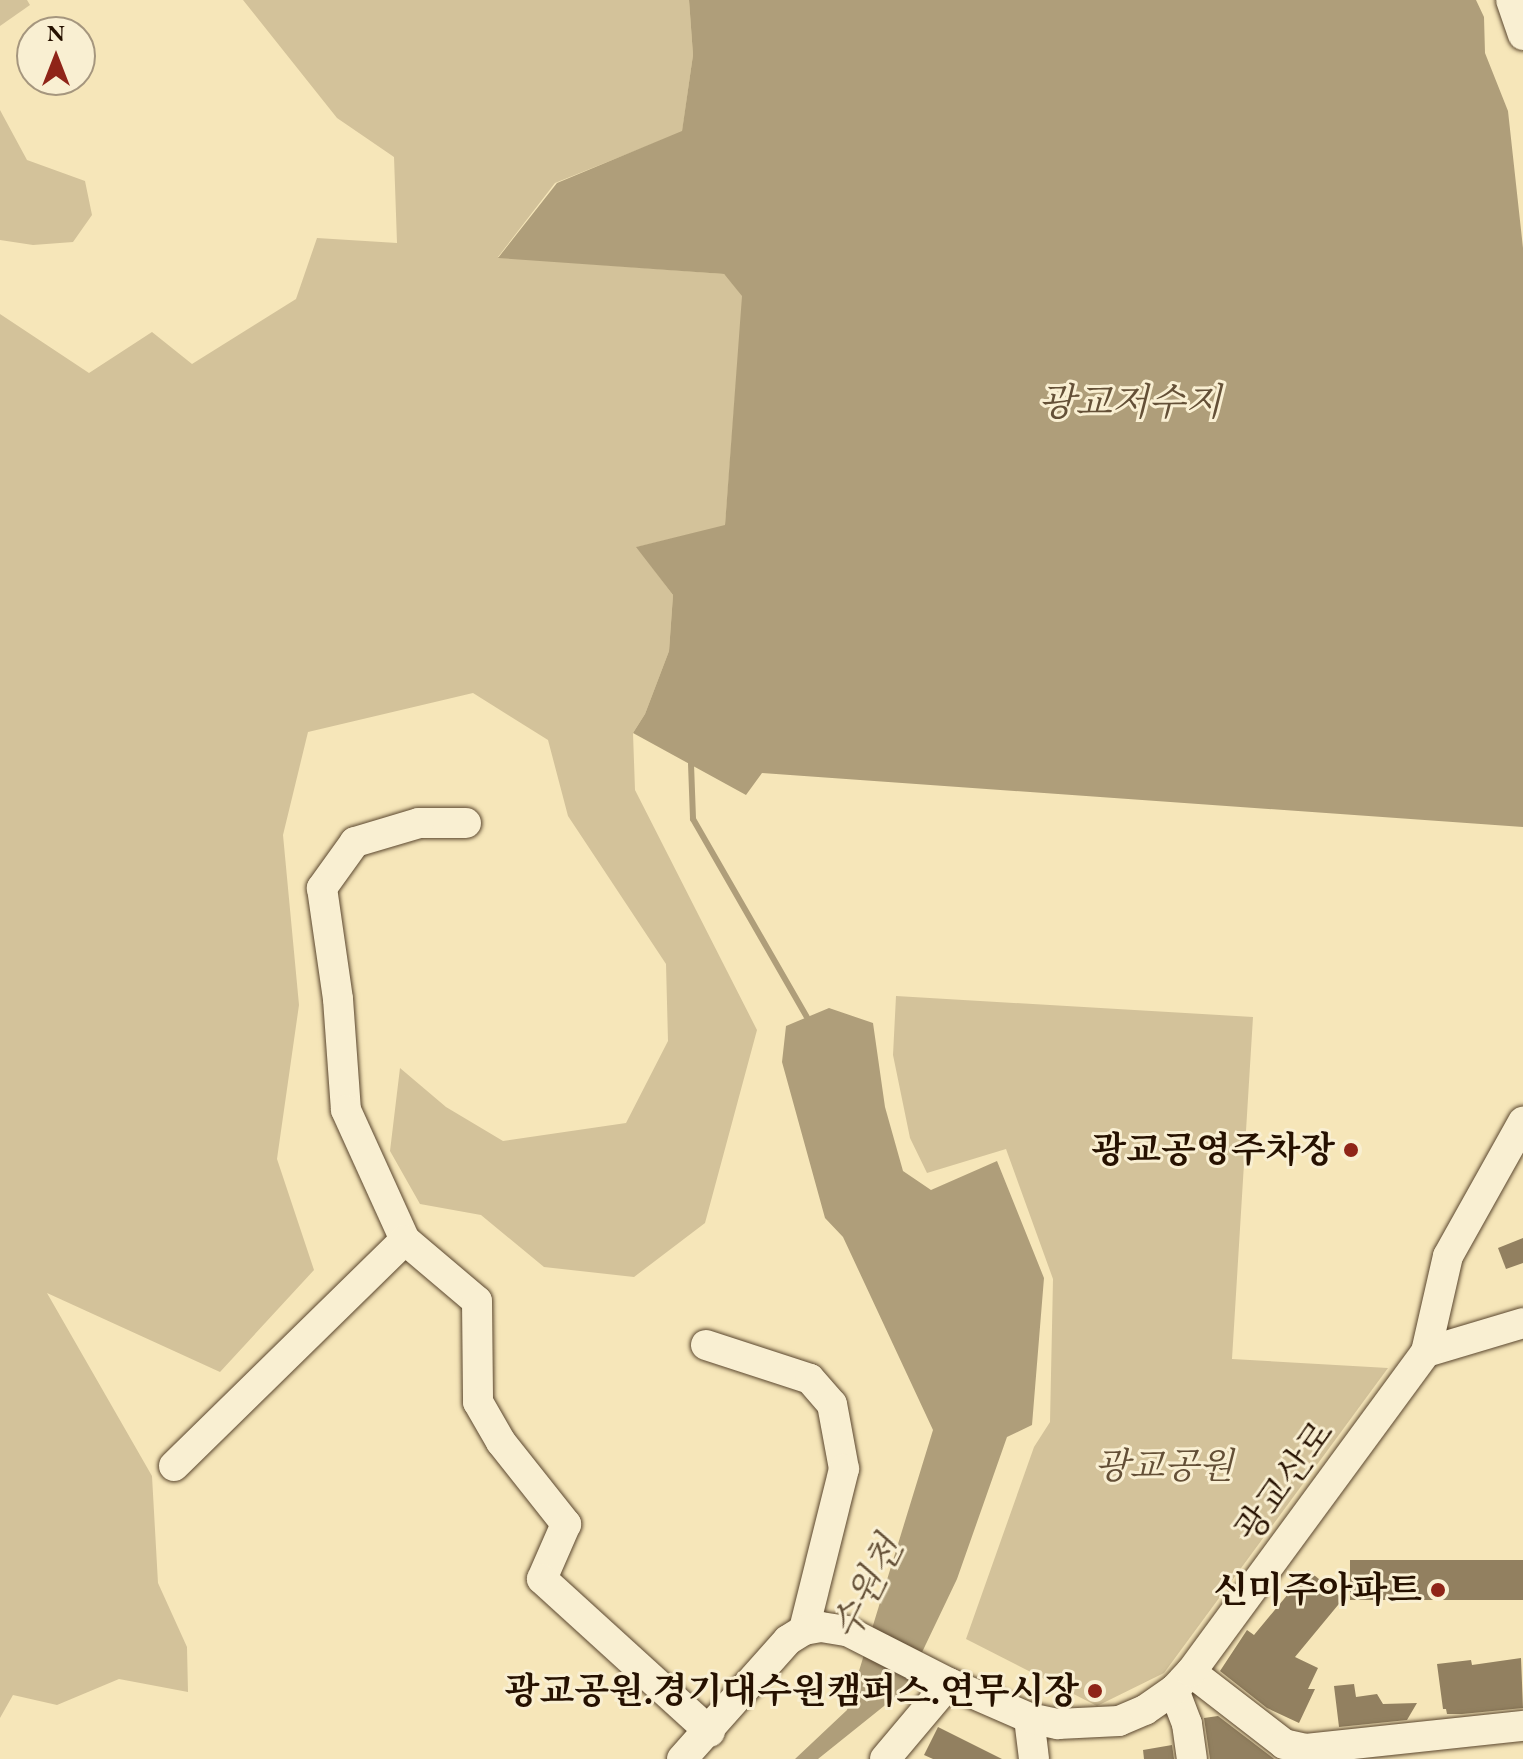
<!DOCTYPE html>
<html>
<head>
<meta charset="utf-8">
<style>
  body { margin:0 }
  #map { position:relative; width:1523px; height:1759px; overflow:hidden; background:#f6e6b9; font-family:"EB Garamond","Noto Serif KR",serif }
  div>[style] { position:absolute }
  .green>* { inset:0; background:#d3c29a }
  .water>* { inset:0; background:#af9e7a }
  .stream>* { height:6px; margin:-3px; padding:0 3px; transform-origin:3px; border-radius:3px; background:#af9e7a }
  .building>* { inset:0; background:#928060; transform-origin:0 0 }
  .roads { filter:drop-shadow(0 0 2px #5a462e) drop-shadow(0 0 2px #5a462e) }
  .minor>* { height:30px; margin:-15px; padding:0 15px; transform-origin:15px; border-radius:15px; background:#f9efd2 }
  .dots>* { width:22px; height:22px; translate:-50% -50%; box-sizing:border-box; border:4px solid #f9efd2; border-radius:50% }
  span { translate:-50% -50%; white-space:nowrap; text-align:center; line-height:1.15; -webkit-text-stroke:6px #f9efd2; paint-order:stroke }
  .poi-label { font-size:36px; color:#261100; font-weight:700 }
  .right { translate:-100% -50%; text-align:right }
  .park-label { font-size:36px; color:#634f36; font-style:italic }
  .street-label { font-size:36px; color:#261100 }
  .water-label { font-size:38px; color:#645037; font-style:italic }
  .north { position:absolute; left:16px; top:16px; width:80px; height:80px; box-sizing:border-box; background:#f9efd2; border:2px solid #a5967e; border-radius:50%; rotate:0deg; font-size:22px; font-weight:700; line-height:32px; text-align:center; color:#261100 }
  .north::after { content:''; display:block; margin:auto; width:28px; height:36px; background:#8f2418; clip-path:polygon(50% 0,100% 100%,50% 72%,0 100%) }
</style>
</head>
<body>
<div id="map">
  <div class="green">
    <div style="clip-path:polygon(0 0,27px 0,30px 5px,0 26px)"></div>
    <div style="clip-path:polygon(243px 0,689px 0,693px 55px,682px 132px,555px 183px,498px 257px,724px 274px,743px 296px,725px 526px,637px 547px,673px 595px,669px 651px,645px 714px,633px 733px,635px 790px,757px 1030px,705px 1223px,634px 1277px,544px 1267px,481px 1215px,420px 1204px,390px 1151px,400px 1068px,446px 1107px,503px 1141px,626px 1123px,668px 1041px,666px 964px,568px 816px,548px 740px,473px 693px,308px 732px,283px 835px,299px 1005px,277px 1159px,314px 1270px,220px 1372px,47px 1293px,152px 1476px,158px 1583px,187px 1647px,188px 1692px,119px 1679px,57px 1705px,13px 1695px,0 1718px,0 314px,89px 373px,152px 332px,192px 364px,296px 299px,317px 238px,397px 243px,394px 157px,337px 118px)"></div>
    <div style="clip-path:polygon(0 110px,27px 160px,85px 181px,92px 215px,73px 242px,33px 245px,0 240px)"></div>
    <div style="clip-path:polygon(896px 996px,1253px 1017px,1232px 1359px,1388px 1368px,1164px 1673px,1097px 1706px,966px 1639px,1034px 1447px,1050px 1422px,1053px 1279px,1006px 1149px,927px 1173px,910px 1138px,893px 1055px)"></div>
  </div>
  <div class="water">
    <div style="clip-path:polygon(689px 0,1476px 0,1484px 17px,1485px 53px,1508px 111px,1523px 248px,1523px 827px,762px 773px,746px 795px,633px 733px,645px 714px,669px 651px,673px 595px,636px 547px,725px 525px,742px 296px,724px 274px,498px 258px,557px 183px,682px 131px,693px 55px)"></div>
    <div style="clip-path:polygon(829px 1008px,873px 1023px,885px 1107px,903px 1171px,931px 1190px,997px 1161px,1044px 1278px,1032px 1425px,1007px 1437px,957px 1579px,904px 1690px,818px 1759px,795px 1759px,847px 1710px,933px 1430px,843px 1237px,825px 1218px,782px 1062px,786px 1026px)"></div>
  </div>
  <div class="stream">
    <div style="left:691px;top:764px;width:55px;rotate:87.9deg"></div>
    <div style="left:693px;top:819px;width:228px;rotate:60.1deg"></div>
  </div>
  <div class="building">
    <div style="clip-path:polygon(1523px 1238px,1523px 1263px,1506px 1269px,1498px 1248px)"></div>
    <div style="left:1523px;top:1560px;width:40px;height:173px;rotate:90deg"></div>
    <div style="clip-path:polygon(1308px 1570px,1343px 1599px,1295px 1657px,1318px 1668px,1308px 1689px,1315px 1689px,1299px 1723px,1267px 1708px,1220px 1671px,1247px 1630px,1254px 1635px)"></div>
    <div style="clip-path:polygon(1521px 1658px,1523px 1708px,1462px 1714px,1447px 1714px,1446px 1709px,1443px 1709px,1437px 1664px,1471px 1660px,1472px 1665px)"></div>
    <div style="clip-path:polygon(1354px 1684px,1356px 1697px,1377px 1694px,1383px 1704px,1417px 1703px,1407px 1720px,1339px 1727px,1334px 1686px)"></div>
    <div style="clip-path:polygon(1218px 1716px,1273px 1758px,1274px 1759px,1210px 1759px,1204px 1718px)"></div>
    <div style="clip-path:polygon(938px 1727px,1002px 1759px,933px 1759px,924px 1755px)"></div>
    <div style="clip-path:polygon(1172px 1745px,1174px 1759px,1144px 1759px,1143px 1750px)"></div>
  </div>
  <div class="roads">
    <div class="minor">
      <div style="left:1511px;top:0;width:37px;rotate:71deg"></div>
      <div style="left:466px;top:823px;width:47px;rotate:180deg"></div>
      <div style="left:419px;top:823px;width:67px;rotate:163.5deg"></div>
      <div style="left:355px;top:842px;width:57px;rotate:125.7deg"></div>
      <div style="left:322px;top:888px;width:112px;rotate:81.8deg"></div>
      <div style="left:338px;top:999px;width:111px;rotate:85.9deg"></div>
      <div style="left:346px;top:1110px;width:143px;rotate:65.6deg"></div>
      <div style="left:405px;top:1240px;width:94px;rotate:40.3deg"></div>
      <div style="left:477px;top:1301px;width:101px;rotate:89.4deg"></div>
      <div style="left:478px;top:1402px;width:46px;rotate:60.1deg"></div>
      <div style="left:501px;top:1442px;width:105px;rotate:51.6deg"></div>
      <div style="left:566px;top:1524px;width:60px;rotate:113.6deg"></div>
      <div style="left:542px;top:1579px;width:227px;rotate:42.3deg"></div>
      <div style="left:706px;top:1345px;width:109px;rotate:18.1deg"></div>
      <div style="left:810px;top:1379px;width:33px;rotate:49deg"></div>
      <div style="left:832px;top:1404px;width:66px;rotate:79.5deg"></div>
      <div style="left:844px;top:1469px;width:166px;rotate:104deg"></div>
      <div style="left:1426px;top:1352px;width:101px;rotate:-16.6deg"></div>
      <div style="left:174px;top:1466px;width:323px;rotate:-44.4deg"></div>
      <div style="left:1191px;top:1672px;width:118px;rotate:37.7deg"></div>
      <div style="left:1284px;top:1744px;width:23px;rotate:13deg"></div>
      <div style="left:1306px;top:1749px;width:218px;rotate:-6.1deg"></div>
      <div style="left:1174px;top:1690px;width:36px;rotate:69deg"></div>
      <div style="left:1187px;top:1724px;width:35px;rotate:82deg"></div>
      <div style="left:1029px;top:1718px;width:41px;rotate:83deg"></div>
      <div style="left:682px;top:1759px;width:159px;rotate:-48.3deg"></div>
      <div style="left:788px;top:1640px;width:19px;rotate:-32deg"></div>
      <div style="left:804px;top:1630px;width:17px;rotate:-10deg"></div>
      <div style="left:821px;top:1627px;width:26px;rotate:9deg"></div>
      <div style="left:847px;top:1631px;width:114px;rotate:27deg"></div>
      <div style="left:949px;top:1683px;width:87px;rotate:23.6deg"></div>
      <div style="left:1029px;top:1718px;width:30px;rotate:12deg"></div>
      <div style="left:1058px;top:1724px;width:61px;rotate:-2.8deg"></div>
      <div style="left:1119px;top:1721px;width:28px;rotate:-23deg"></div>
      <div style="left:1145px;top:1710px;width:35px;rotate:-35deg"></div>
      <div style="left:1174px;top:1690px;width:25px;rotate:-47deg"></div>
      <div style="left:1191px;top:1672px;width:397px;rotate:-53.7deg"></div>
      <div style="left:1426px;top:1352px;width:98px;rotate:-77.1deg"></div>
      <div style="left:1448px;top:1256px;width:154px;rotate:-60.8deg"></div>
      <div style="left:885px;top:1759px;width:99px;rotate:-49.9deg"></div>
    </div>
  </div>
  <div class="dots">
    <div style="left:1351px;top:1150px;background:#8f2418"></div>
    <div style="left:1438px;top:1590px;background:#8f2418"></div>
    <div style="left:1095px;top:1691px;background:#8f2418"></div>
  </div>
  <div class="poi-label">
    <span class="right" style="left:1335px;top:1150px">광교공영주차장</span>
    <span class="right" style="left:1422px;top:1590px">신미주아파트</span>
    <span class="right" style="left:1079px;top:1691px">광교공원.경기대수원캠퍼스.연무시장</span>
  </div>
  <div class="park-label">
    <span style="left:1164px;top:1466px">광교공원</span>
  </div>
  <div class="street-label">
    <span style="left:1284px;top:1481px;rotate:-54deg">광교산로</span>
  </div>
  <div class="water-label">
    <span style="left:1130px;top:402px">광교저수지</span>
    <span style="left:867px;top:1588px;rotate:-63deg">수원천</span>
  </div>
  <div class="north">N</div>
</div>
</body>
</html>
